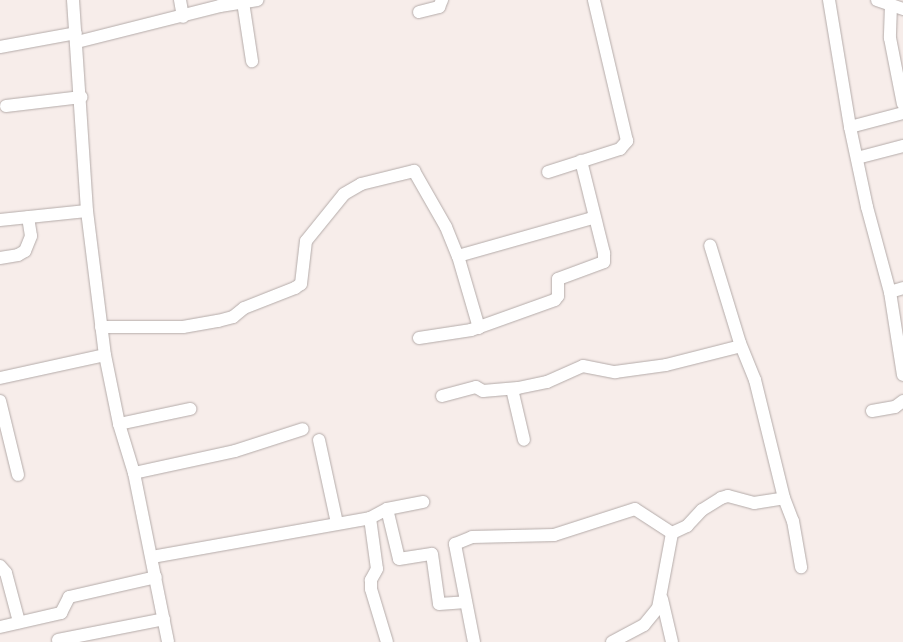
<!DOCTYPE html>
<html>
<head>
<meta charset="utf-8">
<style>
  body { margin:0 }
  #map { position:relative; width:903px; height:642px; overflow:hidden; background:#f7edea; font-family:"Alegreya Sans",sans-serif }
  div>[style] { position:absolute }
  .roads { filter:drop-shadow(0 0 1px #b4aba9) drop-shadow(0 0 1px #b4aba9) }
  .minor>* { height:12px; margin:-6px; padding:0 6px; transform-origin:6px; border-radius:6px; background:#fff }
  span { translate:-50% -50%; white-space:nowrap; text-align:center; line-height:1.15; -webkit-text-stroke:3px #fff; paint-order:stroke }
</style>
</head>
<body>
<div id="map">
  <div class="roads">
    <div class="minor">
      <div style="left:73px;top:0;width:211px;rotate:86.2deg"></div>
      <div style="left:87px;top:211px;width:145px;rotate:82.9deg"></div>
      <div style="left:105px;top:355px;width:70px;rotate:78.5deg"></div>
      <div style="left:119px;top:424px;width:51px;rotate:73deg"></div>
      <div style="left:134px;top:473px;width:172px;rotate:78.6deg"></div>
      <div style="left:180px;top:0;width:17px;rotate:80deg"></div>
      <div style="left:829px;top:0;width:129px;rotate:80.6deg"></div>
      <div style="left:850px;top:127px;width:82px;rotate:78deg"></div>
      <div style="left:867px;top:207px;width:88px;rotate:74.9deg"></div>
      <div style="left:890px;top:292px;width:84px;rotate:81.1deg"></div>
      <div style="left:877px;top:0;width:28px;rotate:19deg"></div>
      <div style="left:243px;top:2px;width:60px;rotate:81.3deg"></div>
      <div style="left:891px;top:5px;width:33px;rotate:92deg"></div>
      <div style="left:890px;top:38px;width:67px;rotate:78.9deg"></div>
      <div style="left:419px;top:12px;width:21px;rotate:-14deg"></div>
      <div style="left:439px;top:7px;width:8px;rotate:-67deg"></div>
      <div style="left:77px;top:42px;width:147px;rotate:-14.1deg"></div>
      <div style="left:220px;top:6px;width:38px;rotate:-9deg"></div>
      <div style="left:0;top:47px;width:77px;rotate:-10.4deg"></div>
      <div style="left:6px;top:106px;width:76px;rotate:-6.8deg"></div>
      <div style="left:850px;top:127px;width:55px;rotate:-14.8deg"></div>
      <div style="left:857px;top:158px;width:48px;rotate:-14.6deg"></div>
      <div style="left:548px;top:172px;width:76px;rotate:-17.7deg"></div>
      <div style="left:620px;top:149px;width:11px;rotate:-49deg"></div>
      <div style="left:627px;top:141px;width:145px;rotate:-103.2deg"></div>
      <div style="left:0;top:220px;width:87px;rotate:-5.9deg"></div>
      <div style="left:458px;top:256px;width:139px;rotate:-15.8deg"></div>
      <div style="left:592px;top:218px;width:4px;rotate:-63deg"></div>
      <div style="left:0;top:258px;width:18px;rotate:-9deg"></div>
      <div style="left:18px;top:255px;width:8px;rotate:-30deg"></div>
      <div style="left:25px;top:251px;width:16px;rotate:-68deg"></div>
      <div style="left:31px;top:236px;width:19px;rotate:-99deg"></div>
      <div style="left:890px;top:292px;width:14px;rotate:-17deg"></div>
      <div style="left:101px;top:327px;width:82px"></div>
      <div style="left:183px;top:327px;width:36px;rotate:-10deg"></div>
      <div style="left:218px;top:321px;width:16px;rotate:-15deg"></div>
      <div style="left:233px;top:317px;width:14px;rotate:-39deg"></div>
      <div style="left:244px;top:308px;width:55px;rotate:-21.4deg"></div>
      <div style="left:295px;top:288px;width:7px;rotate:-34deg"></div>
      <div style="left:301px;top:284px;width:43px;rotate:-83.4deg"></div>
      <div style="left:306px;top:241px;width:60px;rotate:-51deg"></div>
      <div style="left:344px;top:194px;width:20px;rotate:-30deg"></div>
      <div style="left:361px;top:184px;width:55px;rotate:-13.8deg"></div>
      <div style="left:414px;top:171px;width:64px;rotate:60.3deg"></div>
      <div style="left:446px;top:227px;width:31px;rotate:68deg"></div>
      <div style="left:458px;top:256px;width:75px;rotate:73.7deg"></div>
      <div style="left:419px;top:338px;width:53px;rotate:-8.7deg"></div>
      <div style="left:471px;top:330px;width:89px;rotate:-19.7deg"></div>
      <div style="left:555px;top:300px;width:5px;rotate:-53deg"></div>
      <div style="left:558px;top:296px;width:17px;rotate:-90deg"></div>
      <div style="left:558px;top:279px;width:49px;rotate:-20.3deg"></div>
      <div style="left:604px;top:262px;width:9px;rotate:-90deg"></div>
      <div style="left:604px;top:253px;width:95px;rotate:-104deg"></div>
      <div style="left:0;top:378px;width:107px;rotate:-12.4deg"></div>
      <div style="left:512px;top:389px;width:52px;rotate:76.8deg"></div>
      <div style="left:442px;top:396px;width:35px;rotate:-15deg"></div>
      <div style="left:476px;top:387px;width:8px;rotate:30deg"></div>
      <div style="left:483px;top:391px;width:35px;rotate:-5deg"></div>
      <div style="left:518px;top:388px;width:30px;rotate:-12deg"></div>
      <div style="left:547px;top:382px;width:39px;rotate:-24deg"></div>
      <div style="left:583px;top:366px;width:33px;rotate:11deg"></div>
      <div style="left:615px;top:372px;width:51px;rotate:-7.8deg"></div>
      <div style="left:666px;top:365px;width:77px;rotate:-14.2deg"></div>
      <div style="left:0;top:401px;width:76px;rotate:76.3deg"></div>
      <div style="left:872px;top:411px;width:23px;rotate:-10deg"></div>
      <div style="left:895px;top:407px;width:10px;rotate:-37deg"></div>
      <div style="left:119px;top:424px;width:73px;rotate:-11.9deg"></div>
      <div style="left:319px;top:440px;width:85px;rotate:77.8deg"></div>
      <div style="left:134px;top:473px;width:103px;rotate:-12.3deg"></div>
      <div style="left:235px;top:451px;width:71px;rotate:-17.9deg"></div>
      <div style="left:784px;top:498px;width:25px;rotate:69deg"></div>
      <div style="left:793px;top:521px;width:47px;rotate:80.1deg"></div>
      <div style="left:387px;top:509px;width:51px;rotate:76.5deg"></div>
      <div style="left:399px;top:559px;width:33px;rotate:-9deg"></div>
      <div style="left:432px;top:554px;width:50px;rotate:82deg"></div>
      <div style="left:439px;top:604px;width:27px;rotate:-4deg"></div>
      <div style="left:370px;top:518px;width:19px;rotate:-28deg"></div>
      <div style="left:387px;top:509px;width:37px;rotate:-11deg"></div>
      <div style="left:152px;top:557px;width:221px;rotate:-10.1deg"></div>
      <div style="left:370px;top:518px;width:51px;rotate:82.2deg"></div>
      <div style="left:377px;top:569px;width:13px;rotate:119deg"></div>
      <div style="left:371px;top:580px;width:9px;rotate:90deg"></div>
      <div style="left:371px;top:589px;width:55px;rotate:73.2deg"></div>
      <div style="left:0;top:566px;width:9px;rotate:49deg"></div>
      <div style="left:6px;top:573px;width:51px;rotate:75.1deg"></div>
      <div style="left:662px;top:599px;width:44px;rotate:76.9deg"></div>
      <div style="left:0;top:627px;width:63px;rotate:-12.9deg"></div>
      <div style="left:61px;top:613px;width:18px;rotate:-63deg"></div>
      <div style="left:69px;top:597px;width:89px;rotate:-12.9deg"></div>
      <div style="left:58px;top:640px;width:108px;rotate:-11.2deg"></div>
      <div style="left:474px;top:642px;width:100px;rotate:-101deg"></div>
      <div style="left:455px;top:544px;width:18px;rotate:-22deg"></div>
      <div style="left:472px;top:537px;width:82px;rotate:-1.4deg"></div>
      <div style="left:554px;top:535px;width:85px;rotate:-17.8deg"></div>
      <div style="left:635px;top:509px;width:44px;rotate:33deg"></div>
      <div style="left:612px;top:642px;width:36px;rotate:-28deg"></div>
      <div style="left:644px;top:625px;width:22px;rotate:-51deg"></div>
      <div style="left:658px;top:608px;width:76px;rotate:-79.4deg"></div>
      <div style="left:672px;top:533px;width:17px;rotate:-25deg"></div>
      <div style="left:687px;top:526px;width:22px;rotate:-47deg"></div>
      <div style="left:702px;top:510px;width:22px;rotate:-32deg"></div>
      <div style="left:721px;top:498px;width:7px;rotate:-16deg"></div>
      <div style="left:728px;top:496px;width:27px;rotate:15deg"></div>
      <div style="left:754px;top:503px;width:30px;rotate:-9deg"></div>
      <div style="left:784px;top:498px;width:122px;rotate:-103.8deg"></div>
      <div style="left:755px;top:380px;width:40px;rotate:-112deg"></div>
      <div style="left:740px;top:343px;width:102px;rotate:-107deg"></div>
    </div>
  </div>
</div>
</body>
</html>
